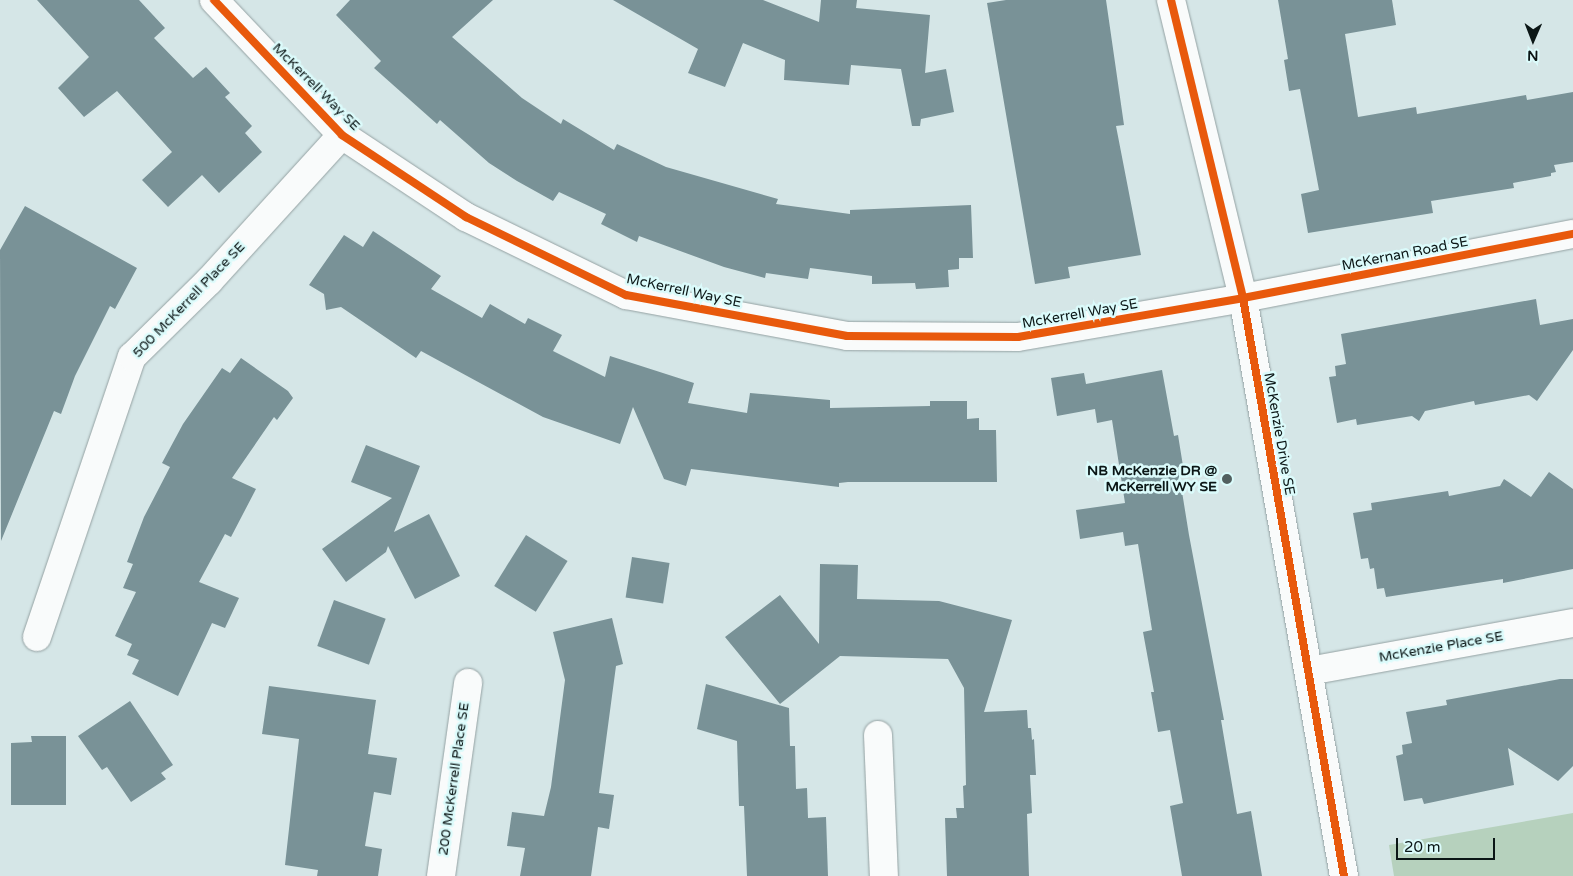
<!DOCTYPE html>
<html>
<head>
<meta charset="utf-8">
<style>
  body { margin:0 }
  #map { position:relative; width:1573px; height:876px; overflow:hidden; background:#d5e6e7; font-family:"Varela Round",sans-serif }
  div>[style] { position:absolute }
  .green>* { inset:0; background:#b6d1bd }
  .building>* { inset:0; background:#799297; transform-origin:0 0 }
  .roads { filter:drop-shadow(0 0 1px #94a1a2) drop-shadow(0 0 1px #94a1a2) }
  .minor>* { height:28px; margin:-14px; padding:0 14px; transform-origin:14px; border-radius:14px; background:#f9fbfb }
  .cycleway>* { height:8px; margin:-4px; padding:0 4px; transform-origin:4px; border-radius:4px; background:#e8590c }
  .dots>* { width:14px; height:14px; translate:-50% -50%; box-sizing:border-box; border:2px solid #dbfbfb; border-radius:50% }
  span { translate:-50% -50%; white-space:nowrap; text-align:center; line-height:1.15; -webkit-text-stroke:5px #dbfbfb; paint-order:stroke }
  .street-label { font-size:14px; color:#0b1616 }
  .poi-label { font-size:14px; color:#0b1616; font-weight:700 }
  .right { translate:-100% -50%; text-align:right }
  .north { position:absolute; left:1508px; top:15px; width:50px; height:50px; -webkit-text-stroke:4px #dbfbfb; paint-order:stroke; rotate:181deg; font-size:14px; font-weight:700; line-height:20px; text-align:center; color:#0b1616 }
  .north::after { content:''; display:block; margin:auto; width:18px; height:22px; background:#0b1616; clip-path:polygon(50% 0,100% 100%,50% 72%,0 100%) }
  .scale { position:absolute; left:1396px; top:838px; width:99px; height:22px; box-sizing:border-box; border:2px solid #0b1616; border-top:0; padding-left:6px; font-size:15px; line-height:18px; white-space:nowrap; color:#0b1616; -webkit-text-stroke:4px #dbfbfb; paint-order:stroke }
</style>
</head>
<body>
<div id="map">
  <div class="green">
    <div style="clip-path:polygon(1573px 813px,1573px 876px,1394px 876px,1389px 845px)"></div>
  </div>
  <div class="building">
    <div style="clip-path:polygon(37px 0,139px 0,165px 28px,154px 38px,193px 78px,206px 67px,230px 93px,225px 97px,252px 126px,245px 133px,262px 152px,219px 193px,202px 175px,168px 207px,142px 180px,172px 152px,117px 91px,84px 117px,58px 88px,89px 57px)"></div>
    <div style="clip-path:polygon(350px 0,493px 0,452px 37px,522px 98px,561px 124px,563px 119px,614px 150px,617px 144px,666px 167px,778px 199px,776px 204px,850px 214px,850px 210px,971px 205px,973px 258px,959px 258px,959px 269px,948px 270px,949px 287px,916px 289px,915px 283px,872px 284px,872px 276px,810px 268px,808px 279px,766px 273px,765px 278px,724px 267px,639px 236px,637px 242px,601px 224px,606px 214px,559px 192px,553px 201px,517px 181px,489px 163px,440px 120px,437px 124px,374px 68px,381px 61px,336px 15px)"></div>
    <div style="clip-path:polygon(613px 0,763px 0,819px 22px,821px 0,857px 0,856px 8px,930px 15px,925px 73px,946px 69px,954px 112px,921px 119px,920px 126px,912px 126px,901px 69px,851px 65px,849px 85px,784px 80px,785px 60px,743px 43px,725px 87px,688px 73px,698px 49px)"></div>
    <div style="clip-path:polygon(1006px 0,1106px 0,1124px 125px,1116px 126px,1141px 255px,1068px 267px,1070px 278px,1035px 284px,987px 3px)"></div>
    <div style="clip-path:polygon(1278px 0,1392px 0,1396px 25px,1345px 34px,1358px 117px,1416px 107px,1417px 114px,1526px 95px,1527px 100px,1573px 92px,1573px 162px,1554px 165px,1556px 172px,1551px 173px,1551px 176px,1513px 183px,1514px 188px,1431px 201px,1433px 213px,1308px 233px,1301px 194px,1319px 190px,1300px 89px,1289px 91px,1284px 60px,1288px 59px)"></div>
    <div style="clip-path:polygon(25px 206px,137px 268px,115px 309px,110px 306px,75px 376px,61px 414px,54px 411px,1px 541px,0 250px)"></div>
    <div style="clip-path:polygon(373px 231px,441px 276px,431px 289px,482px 318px,490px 304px,525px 324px,528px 318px,562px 335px,553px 351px,605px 377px,610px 356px,694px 383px,688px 403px,747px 413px,750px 393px,830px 400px,830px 408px,930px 406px,930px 401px,967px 401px,967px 419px,979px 418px,979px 430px,996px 430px,997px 482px,848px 482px,839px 483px,839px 487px,691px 469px,686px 486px,664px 479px,633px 407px,620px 444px,543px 417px,421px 351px,416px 358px,341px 307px,326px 310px,324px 294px,309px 285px,344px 235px,363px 247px)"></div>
    <div style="clip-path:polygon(1536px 299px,1540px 325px,1573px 319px,1573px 350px,1537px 401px,1529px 395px,1475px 405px,1474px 401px,1425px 411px,1419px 421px,1412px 416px,1357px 425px,1356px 419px,1337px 423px,1329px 377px,1336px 376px,1335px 366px,1346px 364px,1341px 334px)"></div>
    <div style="clip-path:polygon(241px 358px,288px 391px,293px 398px,277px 420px,274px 417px,232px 478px,256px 489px,231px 537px,225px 534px,199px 582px,239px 598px,225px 628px,212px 623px,178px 696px,132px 674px,139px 660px,127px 655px,132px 644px,115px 636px,136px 592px,123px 588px,133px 564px,127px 562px,144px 517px,170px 467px,162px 463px,183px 424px,222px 368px,230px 373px)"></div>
    <div style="clip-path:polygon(1162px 370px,1174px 436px,1178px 435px,1183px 466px,1178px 467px,1189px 535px,1224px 720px,1221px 720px,1237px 814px,1251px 811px,1262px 876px,1182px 876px,1170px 806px,1183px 803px,1170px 730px,1158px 732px,1151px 692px,1154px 692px,1143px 632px,1152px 630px,1138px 544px,1125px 546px,1123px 532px,1080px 539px,1076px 510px,1125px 503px,1112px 420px,1097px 423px,1095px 409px,1057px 416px,1051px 378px,1084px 373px,1086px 384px)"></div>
    <div style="clip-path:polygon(366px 445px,420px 466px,394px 532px,429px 514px,460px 576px,415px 599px,388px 546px,386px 552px,346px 582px,322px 549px,392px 498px,351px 482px)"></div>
    <div style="clip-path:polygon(1549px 472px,1573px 489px,1573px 569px,1503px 583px,1503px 579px,1386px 597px,1384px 588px,1377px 589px,1374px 568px,1370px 569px,1368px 558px,1361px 559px,1353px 513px,1372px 510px,1371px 503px,1448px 491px,1449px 496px,1500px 486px,1504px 479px,1531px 497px)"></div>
    <div style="left:526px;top:535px;width:49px;height:60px;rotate:32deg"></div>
    <div style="left:632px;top:557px;width:38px;height:41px;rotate:9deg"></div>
    <div style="clip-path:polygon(820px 564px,858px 565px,857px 599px,939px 601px,1012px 620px,984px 712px,1027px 710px,1028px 728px,1031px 728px,1032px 740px,1034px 739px,1036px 775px,1030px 775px,1032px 813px,1027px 814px,1029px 876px,947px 876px,945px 818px,957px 818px,956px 808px,964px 808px,963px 786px,966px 785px,964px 688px,948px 659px,840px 656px,780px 704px,725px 637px,780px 595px,819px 644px)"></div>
    <div style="left:334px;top:600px;width:55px;height:49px;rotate:20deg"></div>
    <div style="clip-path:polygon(612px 618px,623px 664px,616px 666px,599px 793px,614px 795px,609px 829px,598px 827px,591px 876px,520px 876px,525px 848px,507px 846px,512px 812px,544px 816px,551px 787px,565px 680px,553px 632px)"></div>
    <div style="clip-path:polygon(1560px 679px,1573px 679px,1573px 766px,1558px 781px,1508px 748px,1514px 785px,1424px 804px,1422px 798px,1404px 801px,1396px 756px,1403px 754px,1402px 745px,1412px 743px,1406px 712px,1447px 705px,1446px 700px)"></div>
    <div style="clip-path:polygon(706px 684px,789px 708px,790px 746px,795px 746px,796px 789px,807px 788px,808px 818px,826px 817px,828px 876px,747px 876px,744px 806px,739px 806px,737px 741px,697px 729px)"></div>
    <div style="clip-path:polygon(269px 686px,376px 700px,368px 754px,397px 758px,391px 795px,374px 792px,365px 846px,382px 849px,378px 876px,317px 876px,318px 870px,285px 865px,299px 739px,262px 734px)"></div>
    <div style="clip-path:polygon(130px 701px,173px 765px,161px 773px,166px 779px,131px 802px,107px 767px,102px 770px,78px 736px)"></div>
    <div style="clip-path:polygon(31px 736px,66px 736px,66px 805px,11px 805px,11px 743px,32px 742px)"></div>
  </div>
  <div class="roads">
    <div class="minor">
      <div style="left:214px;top:0;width:186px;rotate:46.5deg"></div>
      <div style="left:342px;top:135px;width:149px;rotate:33.5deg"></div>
      <div style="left:466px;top:217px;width:178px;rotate:26deg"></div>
      <div style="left:626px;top:295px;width:225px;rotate:10.5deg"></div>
      <div style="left:847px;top:336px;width:171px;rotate:0.3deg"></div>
      <div style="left:1018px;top:337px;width:228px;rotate:-9.8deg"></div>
      <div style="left:1243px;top:298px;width:336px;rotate:-11deg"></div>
      <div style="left:1171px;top:0;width:307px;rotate:76.4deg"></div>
      <div style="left:1243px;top:298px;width:587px;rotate:80.09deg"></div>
      <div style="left:37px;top:637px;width:296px;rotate:-71.3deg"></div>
      <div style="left:132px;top:357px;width:108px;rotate:-44.6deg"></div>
      <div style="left:209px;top:281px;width:197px;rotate:-47.7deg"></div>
      <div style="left:1309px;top:671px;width:268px;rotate:-10.3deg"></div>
      <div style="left:878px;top:735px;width:141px;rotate:87.6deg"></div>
      <div style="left:441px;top:876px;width:195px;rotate:-82deg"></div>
    </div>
  </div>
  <div class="cycleway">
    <div style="left:214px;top:0;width:186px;rotate:46.5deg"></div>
    <div style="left:342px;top:135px;width:149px;rotate:33.5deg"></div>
    <div style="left:466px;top:217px;width:178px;rotate:26deg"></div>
    <div style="left:626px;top:295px;width:225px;rotate:10.5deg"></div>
    <div style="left:847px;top:336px;width:171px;rotate:0.3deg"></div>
    <div style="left:1018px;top:337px;width:228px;rotate:-9.8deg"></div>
    <div style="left:1243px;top:298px;width:336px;rotate:-11deg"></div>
    <div style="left:1171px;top:0;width:307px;rotate:76.4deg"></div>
    <div style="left:1243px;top:298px;width:587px;rotate:80.09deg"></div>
  </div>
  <div class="dots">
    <div style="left:1227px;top:479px;background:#525f5f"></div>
  </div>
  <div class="street-label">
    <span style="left:316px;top:87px;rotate:45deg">McKerrell Way SE</span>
    <span style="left:1405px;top:254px;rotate:-11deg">McKernan Road SE</span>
    <span style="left:684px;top:291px;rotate:12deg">McKerrell Way SE</span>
    <span style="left:189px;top:300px;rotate:-46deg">500 McKerrell Place SE</span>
    <span style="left:1080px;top:314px;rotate:-10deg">McKerrell Way SE</span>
    <span style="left:1279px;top:434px;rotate:80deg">McKenzie Drive SE</span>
    <span style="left:1441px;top:647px;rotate:-10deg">McKenzie Place SE</span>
    <span style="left:454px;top:779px;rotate:-82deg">200 McKerrell Place SE</span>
  </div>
  <div class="poi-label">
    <span class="right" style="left:1217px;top:479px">NB McKenzie DR @<br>McKerrell WY SE</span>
  </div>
  <div class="north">N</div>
  <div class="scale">20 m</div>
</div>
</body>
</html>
